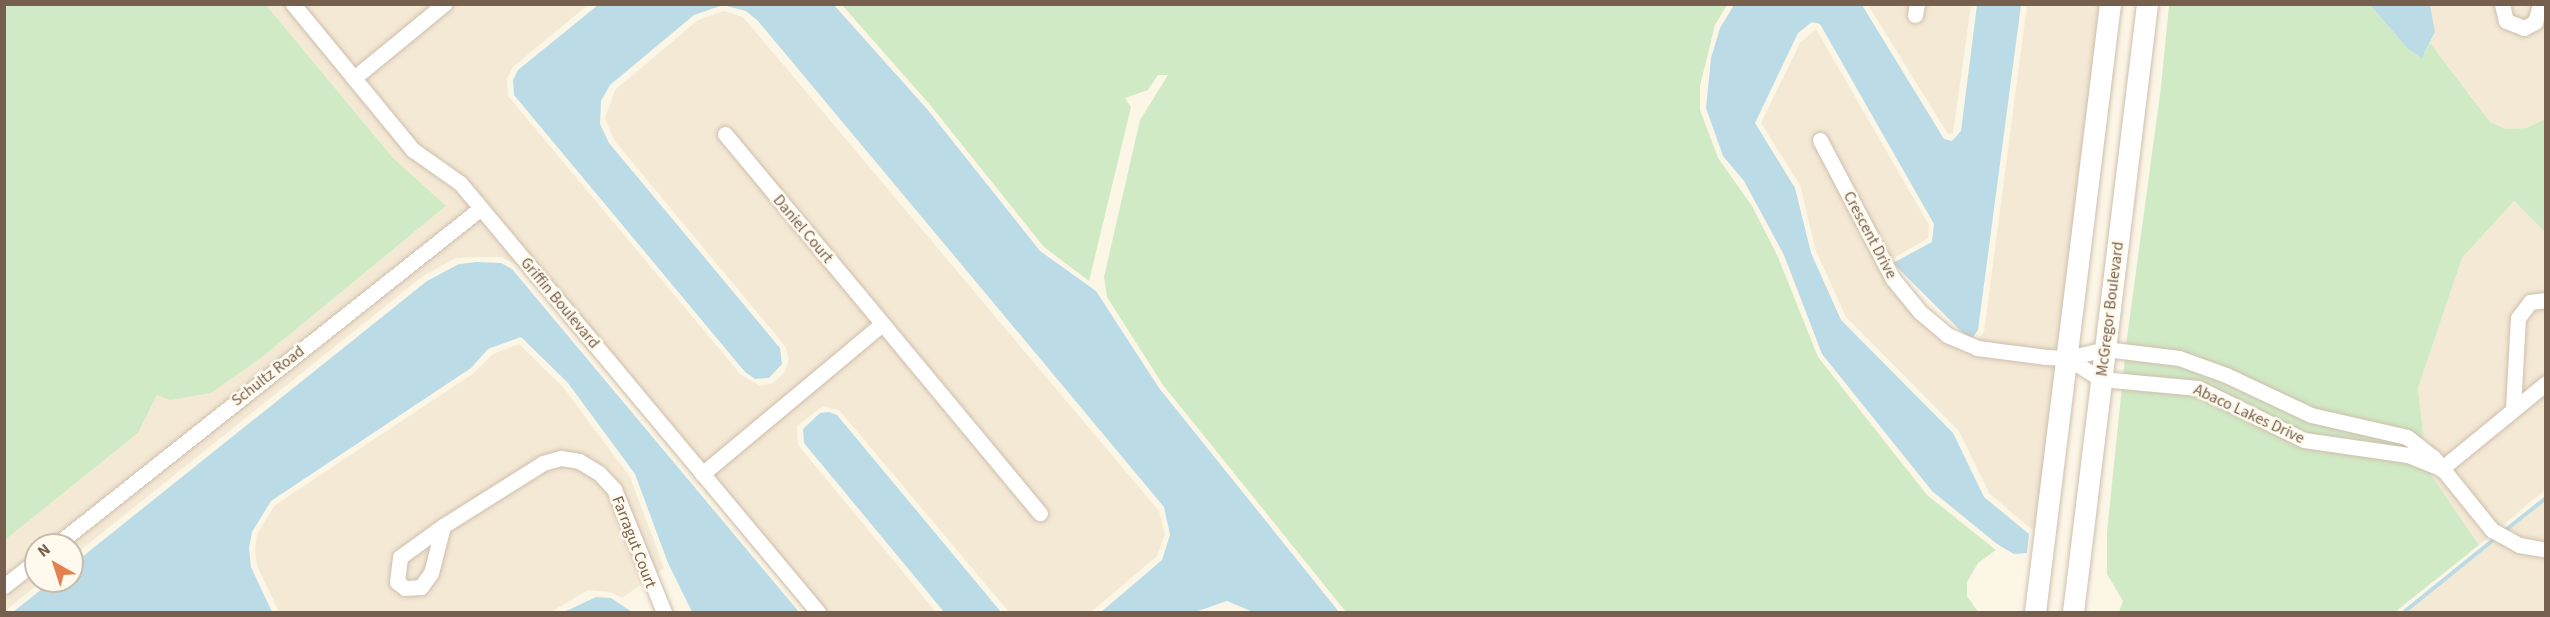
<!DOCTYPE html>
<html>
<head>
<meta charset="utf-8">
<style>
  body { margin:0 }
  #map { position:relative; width:2550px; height:617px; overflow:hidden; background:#fcf6e7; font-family:"Source Sans 3",sans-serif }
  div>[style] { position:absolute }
  .residential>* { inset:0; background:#f4e9d5 }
  .green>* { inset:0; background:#d0eac5 }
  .water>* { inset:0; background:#bbdbe6 }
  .stream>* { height:4px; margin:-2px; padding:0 2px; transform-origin:2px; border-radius:2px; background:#bbdbe6 }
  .roads { filter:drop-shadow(0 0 2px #cebfad) drop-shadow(0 0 2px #cebfad) }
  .street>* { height:15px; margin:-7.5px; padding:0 7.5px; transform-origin:7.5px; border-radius:7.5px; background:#fff }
  .secondary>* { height:21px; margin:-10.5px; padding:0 10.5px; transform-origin:10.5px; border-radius:10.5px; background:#fff }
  span { translate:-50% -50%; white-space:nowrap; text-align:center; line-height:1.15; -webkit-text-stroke:5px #fffaed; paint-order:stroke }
  .street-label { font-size:16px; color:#765f4c }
  .frame { position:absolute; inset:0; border:6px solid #765f4c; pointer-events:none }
  .north { position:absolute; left:24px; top:533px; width:60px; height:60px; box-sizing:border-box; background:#fffaed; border:2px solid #c8bcad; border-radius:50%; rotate:321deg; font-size:16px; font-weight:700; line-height:24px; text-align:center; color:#765f4c }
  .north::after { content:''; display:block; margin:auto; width:21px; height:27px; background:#e3814f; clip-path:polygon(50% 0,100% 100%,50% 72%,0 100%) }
</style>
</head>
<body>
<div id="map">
  <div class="residential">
    <div style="clip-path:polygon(266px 5px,588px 5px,513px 67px,507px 79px,508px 96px,741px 375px,761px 386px,773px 383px,784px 373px,789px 359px,785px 346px,614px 140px,605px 118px,615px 90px,698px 20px,724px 11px,743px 17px,1159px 511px,1165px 534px,1157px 556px,1091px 612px,1009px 612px,840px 411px,823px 406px,797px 426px,798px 445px,936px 612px,807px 612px,517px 265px,501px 257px,480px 257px,456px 258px,423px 276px,72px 557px,72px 545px,36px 545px,36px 581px,42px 581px,5px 611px,5px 540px,138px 433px,157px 395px,211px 393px,261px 358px,445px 207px,393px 158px)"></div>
    <div style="clip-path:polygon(1868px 5px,1971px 5px,1953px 133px,1948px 134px)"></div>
    <div style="clip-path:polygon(2027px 5px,2102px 5px,2035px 528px,2031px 529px,1989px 493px,1959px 431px,1846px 317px,1816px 251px,1800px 185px,1761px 123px,1800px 43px,1816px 29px,1929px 225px,1928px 238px,1887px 262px,1910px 291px,1962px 340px,1976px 342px,1984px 332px)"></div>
    <div style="clip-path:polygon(2430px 5px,2545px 5px,2545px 119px,2526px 128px,2506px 129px,2490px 122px,2430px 43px,2435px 32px)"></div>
    <div style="clip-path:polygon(2514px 201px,2545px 232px,2545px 490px,2479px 545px,2427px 469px,2418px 388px,2462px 258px)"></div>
    <div style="clip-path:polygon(519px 344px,563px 387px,630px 477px,664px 568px,622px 598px,610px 592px,588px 590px,551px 612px,279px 612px,257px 566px,255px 549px,257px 534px,275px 505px,474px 373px,493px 354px)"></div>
    <div style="clip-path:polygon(2545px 499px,2545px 612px,2405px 612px,2501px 535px)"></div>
  </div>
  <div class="green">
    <div style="clip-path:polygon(5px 4px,266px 5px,393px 158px,446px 206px,261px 358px,211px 393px,170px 400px,157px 395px,138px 433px,5px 540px)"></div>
    <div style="clip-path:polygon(842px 5px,1727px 5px,1715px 25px,1700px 86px,1700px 110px,1718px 158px,1752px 206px,1778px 257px,1818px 357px,1927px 495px,1996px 550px,1978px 563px,1967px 582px,1967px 596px,1978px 612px,1346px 612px,1163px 385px,1107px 297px,1104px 277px,1140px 120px,1168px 75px,1158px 75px,1148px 90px,1125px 98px,1131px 107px,1089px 281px,1044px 247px,931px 106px)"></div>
    <div style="clip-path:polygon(2169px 5px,2370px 5px,2408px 49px,2422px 58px,2430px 43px,2490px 122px,2506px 129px,2526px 128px,2545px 119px,2545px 232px,2514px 201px,2462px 258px,2418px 388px,2427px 469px,2479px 545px,2395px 612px,2119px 612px,2123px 601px,2107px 574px,2107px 532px,2127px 338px,2161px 87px)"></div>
  </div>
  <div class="water">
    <div style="clip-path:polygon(598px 5px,723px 5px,694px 15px,610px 85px,601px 101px,600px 124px,609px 143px,780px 348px,782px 364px,769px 378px,755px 379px,745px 372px,514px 95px,513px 80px,518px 70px)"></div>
    <div style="clip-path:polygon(723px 5px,834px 5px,927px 109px,1040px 251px,1096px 291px,1159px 388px,1339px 612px,1253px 612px,1227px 601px,1195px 612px,1101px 612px,1162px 560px,1170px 535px,1164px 507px,758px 21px,746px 11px)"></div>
    <div style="clip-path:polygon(1734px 5px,1862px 5px,1944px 139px,1952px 141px,1961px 131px,1977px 5px,2021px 5px,1978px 330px,1973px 337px,1966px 336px,1893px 263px,1932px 242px,1934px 224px,1820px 24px,1812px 22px,1798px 33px,1755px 123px,1795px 188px,1811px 253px,1841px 320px,1953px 433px,1984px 497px,2029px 534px,2027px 553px,2014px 554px,1997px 544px,1932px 491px,1822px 354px,1784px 255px,1744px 181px,1723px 156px,1706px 108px,1711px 58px,1720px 28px)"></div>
    <div style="clip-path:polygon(2370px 5px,2430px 5px,2435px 32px,2422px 58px,2408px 49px)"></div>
    <div style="clip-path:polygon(477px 262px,501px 263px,512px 269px,799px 612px,692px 612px,668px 563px,635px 474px,568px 383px,521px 337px,488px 349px,471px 368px,271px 501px,252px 532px,249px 548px,251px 567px,272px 612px,13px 612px,52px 581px,72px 581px,72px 565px,427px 281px,459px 264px)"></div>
    <div style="clip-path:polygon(829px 412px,837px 415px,1001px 612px,944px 612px,804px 443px,803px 429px,820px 413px)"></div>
    <div style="clip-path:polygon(596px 597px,611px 598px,632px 612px,564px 612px)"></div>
  </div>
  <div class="stream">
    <div style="left:2502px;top:533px;width:56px;rotate:-38.5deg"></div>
    <div style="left:2404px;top:612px;width:119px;rotate:-38.9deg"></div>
  </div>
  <div class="roads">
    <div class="street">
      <div style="left:293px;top:4px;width:189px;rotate:50.6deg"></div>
      <div style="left:413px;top:150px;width:57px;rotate:35.1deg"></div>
      <div style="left:460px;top:183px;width:559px;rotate:50.16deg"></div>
      <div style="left:2502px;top:4px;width:17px;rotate:77deg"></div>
      <div style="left:2506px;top:21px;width:19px;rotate:21deg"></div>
      <div style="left:2524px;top:28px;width:13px;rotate:-29deg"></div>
      <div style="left:2535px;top:22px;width:19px;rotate:-74deg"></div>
      <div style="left:1915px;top:15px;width:11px;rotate:-80deg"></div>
      <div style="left:354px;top:78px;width:117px;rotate:-39.4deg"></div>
      <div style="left:725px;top:134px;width:493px;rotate:50.3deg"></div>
      <div style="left:1820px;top:140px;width:157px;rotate:62.3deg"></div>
      <div style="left:1893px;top:279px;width:43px;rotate:50.7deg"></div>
      <div style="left:1920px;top:312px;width:35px;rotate:40deg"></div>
      <div style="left:1947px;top:335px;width:33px;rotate:23deg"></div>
      <div style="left:1977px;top:348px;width:70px;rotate:7.4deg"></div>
      <div style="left:2046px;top:357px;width:21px;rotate:3deg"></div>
      <div style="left:2067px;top:358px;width:39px;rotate:-13deg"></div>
      <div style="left:2105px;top:349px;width:75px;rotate:6.9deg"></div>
      <div style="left:2179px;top:358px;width:50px;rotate:19.9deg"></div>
      <div style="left:2226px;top:375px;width:94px;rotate:25.2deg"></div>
      <div style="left:2311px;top:415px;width:98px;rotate:12.9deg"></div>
      <div style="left:2407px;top:437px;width:33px;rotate:38deg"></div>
      <div style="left:2433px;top:457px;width:94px;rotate:51.1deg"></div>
      <div style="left:2492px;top:530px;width:31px;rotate:29deg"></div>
      <div style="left:2519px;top:545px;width:27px;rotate:10deg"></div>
      <div style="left:2067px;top:358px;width:40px;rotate:32deg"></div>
      <div style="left:2101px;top:379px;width:97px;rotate:5.3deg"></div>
      <div style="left:2198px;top:388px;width:118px;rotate:26.1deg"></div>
      <div style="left:2304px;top:440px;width:105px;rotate:8.2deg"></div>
      <div style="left:2408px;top:455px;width:31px;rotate:22deg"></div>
      <div style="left:2513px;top:409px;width:91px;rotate:-86.9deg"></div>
      <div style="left:2518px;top:318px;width:20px;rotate:-53deg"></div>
      <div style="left:2530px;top:302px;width:16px;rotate:-7deg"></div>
      <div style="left:2441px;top:469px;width:136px;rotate:-39.3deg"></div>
      <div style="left:702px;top:474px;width:233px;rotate:-39.8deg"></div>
      <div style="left:443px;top:526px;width:118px;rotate:-32.2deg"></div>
      <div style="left:543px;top:463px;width:19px;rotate:-16deg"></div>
      <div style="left:561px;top:458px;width:18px;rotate:9deg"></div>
      <div style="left:579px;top:461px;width:23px;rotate:31deg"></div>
      <div style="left:599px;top:473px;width:22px;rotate:47deg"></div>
      <div style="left:614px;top:489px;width:133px;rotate:67.9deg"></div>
      <div style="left:443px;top:526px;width:49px;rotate:104.3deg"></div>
      <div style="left:431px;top:573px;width:17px;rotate:126deg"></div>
      <div style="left:421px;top:587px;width:16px;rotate:176deg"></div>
      <div style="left:405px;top:588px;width:10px;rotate:-143deg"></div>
      <div style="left:397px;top:582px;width:25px;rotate:-83deg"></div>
      <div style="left:400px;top:557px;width:53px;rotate:-35.8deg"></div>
      <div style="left:56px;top:545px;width:542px;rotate:-38.41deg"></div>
      <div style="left:4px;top:586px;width:41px;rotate:-38deg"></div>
    </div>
    <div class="secondary">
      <div style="left:2035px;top:612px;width:613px;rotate:-82.97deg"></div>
      <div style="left:2073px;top:612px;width:612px;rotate:-83.06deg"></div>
    </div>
  </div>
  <div class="street-label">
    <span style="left:803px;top:229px;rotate:50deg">Daniel Court</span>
    <span style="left:1870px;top:235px;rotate:62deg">Crescent Drive</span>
    <span style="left:560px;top:303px;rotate:50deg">Griffin Boulevard</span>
    <span style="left:2110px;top:309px;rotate:-83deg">McGregor Boulevard</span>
    <span style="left:268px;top:376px;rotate:-38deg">Schultz Road</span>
    <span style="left:2249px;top:414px;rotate:25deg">Abaco Lakes Drive</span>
    <span style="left:634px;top:542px;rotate:69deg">Farragut Court</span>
  </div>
  <div class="frame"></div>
  <div class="north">N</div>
</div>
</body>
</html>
